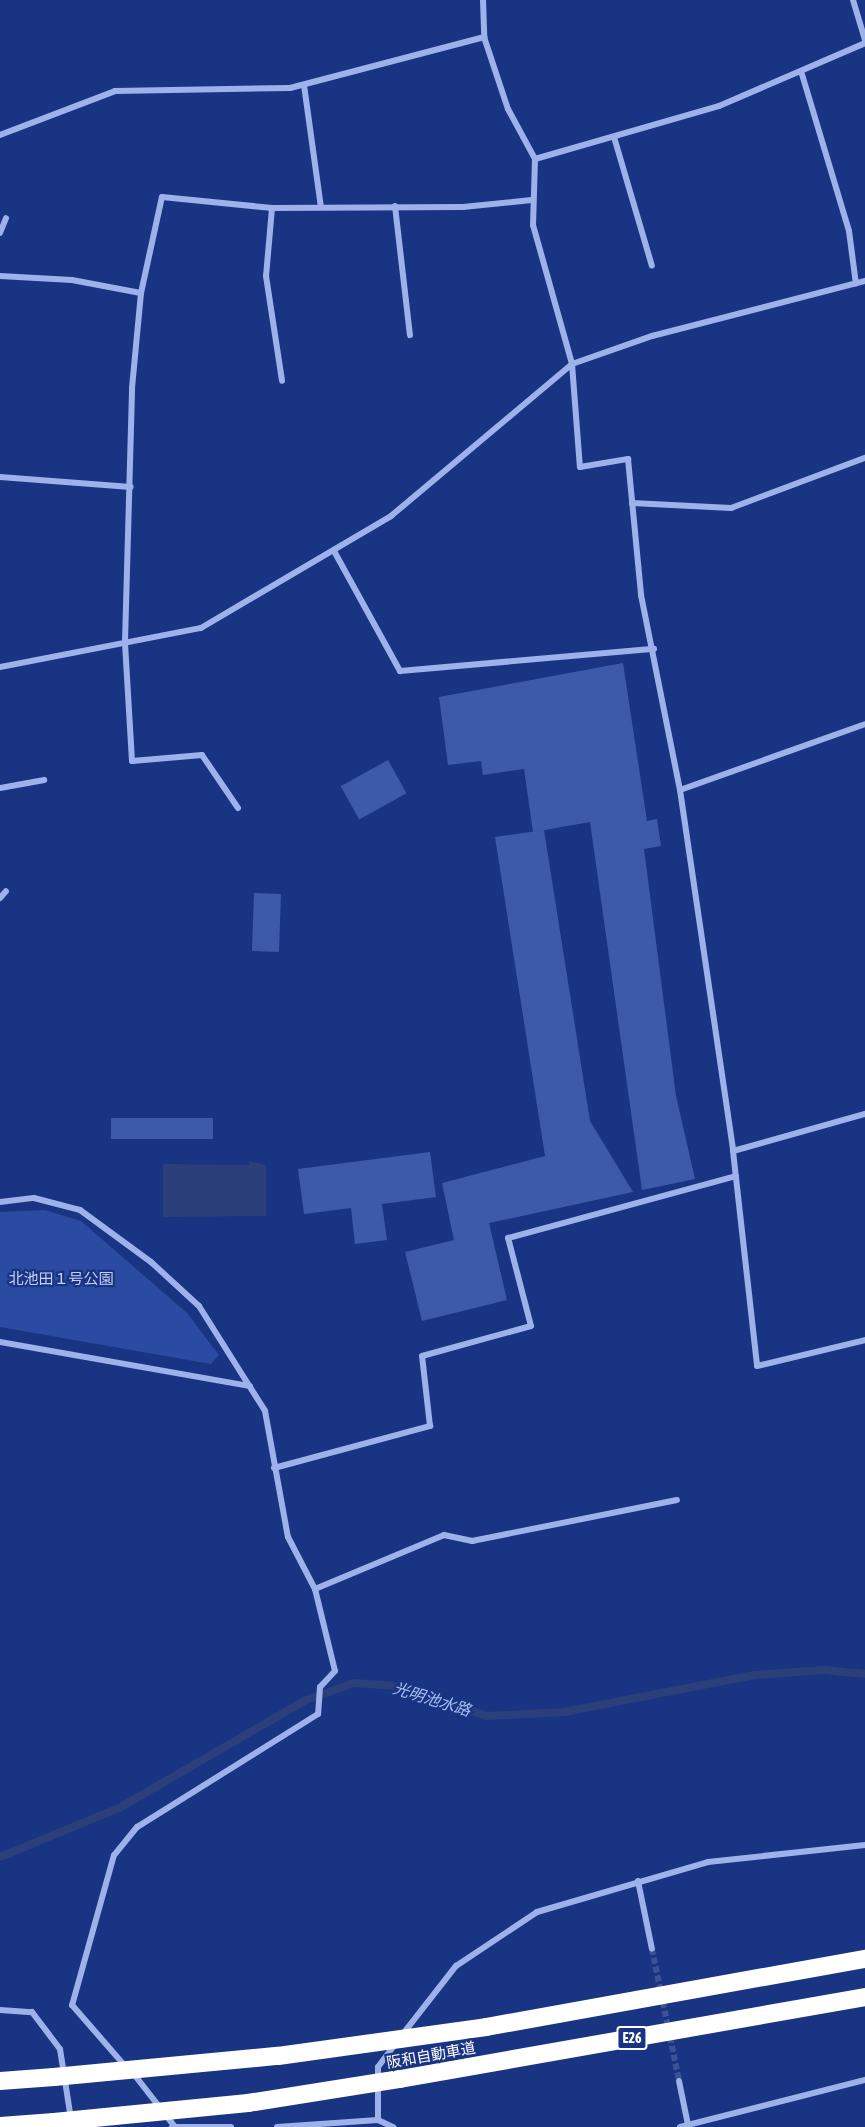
<!DOCTYPE html>
<html>
<head>
<meta charset="utf-8">
<style>
  body { margin:0 }
  #map { position:relative; width:865px; height:2127px; overflow:hidden; background:#193482; font-family:"Asap Condensed","Noto Sans JP",sans-serif }
  div>[style] { position:absolute }
  .green>* { inset:0; background:#2b4ba2 }
  .water>* { inset:0; background:#2b407a }
  .stream>* { height:8px; margin:-4px; padding:0 4px; transform-origin:4px; border-radius:4px; background:#2b407a }
  .building>* { inset:0; background:#3d5aaa; transform-origin:0 0 }
  .minor-tunnel>* { height:6px; margin-top:-3px; transform-origin:0; background:repeating-linear-gradient(90deg,#3c5295 0 6px,transparent 0 9px) }
  .minor>* { height:6px; margin:-3px; padding:0 3px; transform-origin:3px; border-radius:3px; background:#9db2eb }
  .motorway>* { height:18px; margin:-9px; padding:0 9px; transform-origin:9px; border-radius:9px; background:#fff }
  .motorway-bridge>* { height:18px; margin:-9px; padding:0 9px; transform-origin:9px; border-radius:9px; background:#fff }
  span { translate:-50% -50%; white-space:nowrap; text-align:center; line-height:1.15; -webkit-text-stroke:4.5px #193482; paint-order:stroke }
  .shield-label span { padding:2px 4px; background:#193482; border:2px solid; border-radius:4px; -webkit-text-stroke-width:0 }
  .shield-label { font-size:14px; color:#fff; font-weight:700 }
  .park-label { font-size:15px; color:#c2d1f9 }
  .street-label { font-size:15px; color:#fff }
  .water-label { font-size:16px; color:#a8bdf3; font-style:italic }
</style>
</head>
<body>
<div id="map">
  <div class="green">
    <div style="clip-path:polygon(45px 1210px,81px 1221px,187px 1313px,219px 1355px,211px 1364px,0 1327px,0 1212px)"></div>
  </div>
  <div class="water">
    <div style="clip-path:polygon(249px 1161px,266px 1165px,266px 1216px,163px 1217px,163px 1164px,249px 1165px)"></div>
  </div>
  <div class="stream">
    <div style="left:0;top:1857px;width:129px;rotate:-22.4deg"></div>
    <div style="left:119px;top:1808px;width:216px;rotate:-30deg"></div>
    <div style="left:306px;top:1700px;width:51px;rotate:-19.5deg"></div>
    <div style="left:354px;top:1683px;width:39px;rotate:4deg"></div>
    <div style="left:393px;top:1686px;width:99px;rotate:17.7deg"></div>
    <div style="left:487px;top:1716px;width:77px;rotate:-3deg"></div>
    <div style="left:564px;top:1712px;width:194px;rotate:-11deg"></div>
    <div style="left:754px;top:1675px;width:70px;rotate:-4.1deg"></div>
    <div style="left:824px;top:1670px;width:41px;rotate:5.6deg"></div>
  </div>
  <div class="building">
    <div style="clip-path:polygon(623px 663px,647px 821px,657px 819px,661px 846px,644px 849px,676px 1096px,695px 1179px,642px 1190px,590px 822px,533px 832px,524px 769px,483px 775px,481px 761px,448px 765px,439px 697px)"></div>
    <div style="left:388px;top:760px;width:38px;height:54px;rotate:61deg"></div>
    <div style="clip-path:polygon(544px 830px,590px 1121px,633px 1192px,489px 1223px,507px 1300px,422px 1321px,405px 1252px,454px 1240px,442px 1183px,545px 1156px,495px 837px)"></div>
    <div style="left:254px;top:893px;width:27px;height:58px;rotate:2deg"></div>
    <div style="left:111px;top:1118px;width:102px;height:21px"></div>
    <div style="clip-path:polygon(430px 1152px,436px 1197px,382px 1204px,387px 1240px,355px 1244px,351px 1208px,304px 1214px,298px 1169px)"></div>
  </div>
  <div class="minor-tunnel">
    <div style="left:652px;top:1949px;width:135px;rotate:78.4deg"></div>
  </div>
  <div class="minor">
    <div style="left:483px;top:0;width:37px;rotate:88deg"></div>
    <div style="left:484px;top:37px;width:76px;rotate:71.6deg"></div>
    <div style="left:508px;top:109px;width:57px;rotate:61.6deg"></div>
    <div style="left:535px;top:159px;width:66px;rotate:91.7deg"></div>
    <div style="left:533px;top:225px;width:144px;rotate:74.3deg"></div>
    <div style="left:572px;top:364px;width:103px;rotate:85.6deg"></div>
    <div style="left:580px;top:467px;width:49px;rotate:-9.5deg"></div>
    <div style="left:628px;top:459px;width:137px;rotate:84.5deg"></div>
    <div style="left:641px;top:595px;width:199px;rotate:78.7deg"></div>
    <div style="left:680px;top:790px;width:365px;rotate:81.6deg"></div>
    <div style="left:733px;top:1151px;width:216px;rotate:83.6deg"></div>
    <div style="left:757px;top:1366px;width:111px;rotate:-13.5deg"></div>
    <div style="left:853px;top:0;width:42px;rotate:73.3deg"></div>
    <div style="left:801px;top:71px;width:167px;rotate:73.3deg"></div>
    <div style="left:849px;top:231px;width:53px;rotate:82.5deg"></div>
    <div style="left:304px;top:85px;width:123px;rotate:82.1deg"></div>
    <div style="left:0;top:135px;width:123px;rotate:-20.9deg"></div>
    <div style="left:115px;top:91px;width:175px;rotate:-1deg"></div>
    <div style="left:290px;top:88px;width:201px;rotate:-14.7deg"></div>
    <div style="left:614px;top:137px;width:134px;rotate:73.6deg"></div>
    <div style="left:535px;top:159px;width:191px;rotate:-16.1deg"></div>
    <div style="left:719px;top:106px;width:159px;rotate:-23.3deg"></div>
    <div style="left:395px;top:206px;width:130px;rotate:83.4deg"></div>
    <div style="left:272px;top:208px;width:68px;rotate:95deg"></div>
    <div style="left:266px;top:276px;width:106px;rotate:81.3deg"></div>
    <div style="left:0;top:233px;width:16px;rotate:-68deg"></div>
    <div style="left:0;top:276px;width:72px;rotate:3.2deg"></div>
    <div style="left:72px;top:280px;width:70px;rotate:10.7deg"></div>
    <div style="left:0;top:477px;width:131px;rotate:4.4deg"></div>
    <div style="left:632px;top:503px;width:99px;rotate:2.9deg"></div>
    <div style="left:731px;top:508px;width:143px;rotate:-20.5deg"></div>
    <div style="left:334px;top:551px;width:137px;rotate:61.2deg"></div>
    <div style="left:400px;top:671px;width:255px;rotate:-5deg"></div>
    <div style="left:0;top:667px;width:205px;rotate:-11deg"></div>
    <div style="left:201px;top:628px;width:221px;rotate:-30.5deg"></div>
    <div style="left:391px;top:516px;width:236px;rotate:-40deg"></div>
    <div style="left:572px;top:364px;width:85px;rotate:-19.3deg"></div>
    <div style="left:652px;top:336px;width:220px;rotate:-14.5deg"></div>
    <div style="left:0;top:788px;width:45px;rotate:-10.3deg"></div>
    <div style="left:680px;top:790px;width:196px;rotate:-19.6deg"></div>
    <div style="left:238px;top:808px;width:64px;rotate:-124.2deg"></div>
    <div style="left:202px;top:755px;width:70px;rotate:175.1deg"></div>
    <div style="left:132px;top:761px;width:119px;rotate:-93.4deg"></div>
    <div style="left:125px;top:642px;width:254px;rotate:-88.4deg"></div>
    <div style="left:132px;top:388px;width:95px;rotate:-84.6deg"></div>
    <div style="left:141px;top:293px;width:98px;rotate:-77.7deg"></div>
    <div style="left:162px;top:197px;width:111px;rotate:5.7deg"></div>
    <div style="left:272px;top:208px;width:191px;rotate:-0.3deg"></div>
    <div style="left:463px;top:207px;width:69px;rotate:-5.8deg"></div>
    <div style="left:0;top:898px;width:9px;rotate:-49deg"></div>
    <div style="left:733px;top:1151px;width:137px;rotate:-15.7deg"></div>
    <div style="left:0;top:1202px;width:34px;rotate:-7deg"></div>
    <div style="left:34px;top:1198px;width:48px;rotate:14.6deg"></div>
    <div style="left:80px;top:1210px;width:88px;rotate:36.2deg"></div>
    <div style="left:151px;top:1262px;width:65px;rotate:42.5deg"></div>
    <div style="left:199px;top:1306px;width:124px;rotate:57.8deg"></div>
    <div style="left:265px;top:1411px;width:128px;rotate:79.7deg"></div>
    <div style="left:288px;top:1537px;width:59px;rotate:62.6deg"></div>
    <div style="left:315px;top:1589px;width:84px;rotate:76.3deg"></div>
    <div style="left:335px;top:1671px;width:22px;rotate:133deg"></div>
    <div style="left:320px;top:1687px;width:27px;rotate:94deg"></div>
    <div style="left:318px;top:1714px;width:213px;rotate:148deg"></div>
    <div style="left:137px;top:1827px;width:36px;rotate:129deg"></div>
    <div style="left:114px;top:1855px;width:156px;rotate:105.6deg"></div>
    <div style="left:72px;top:2005px;width:81px;rotate:49deg"></div>
    <div style="left:0;top:1342px;width:254px;rotate:10deg"></div>
    <div style="left:274px;top:1468px;width:162px;rotate:-15.1deg"></div>
    <div style="left:430px;top:1426px;width:70px;rotate:-96.5deg"></div>
    <div style="left:422px;top:1356px;width:113px;rotate:-15.4deg"></div>
    <div style="left:531px;top:1326px;width:91px;rotate:-104.6deg"></div>
    <div style="left:508px;top:1238px;width:236px;rotate:-15.2deg"></div>
    <div style="left:315px;top:1589px;width:140px;rotate:-22.7deg"></div>
    <div style="left:444px;top:1535px;width:29px;rotate:12deg"></div>
    <div style="left:472px;top:1541px;width:209px;rotate:-11.3deg"></div>
    <div style="left:638px;top:1881px;width:69px;rotate:78.4deg"></div>
    <div style="left:0;top:2010px;width:32px;rotate:4deg"></div>
    <div style="left:32px;top:2012px;width:46px;rotate:52.9deg"></div>
    <div style="left:60px;top:2049px;width:71px;rotate:81.1deg"></div>
    <div style="left:402px;top:2035px;width:88px;rotate:-52deg"></div>
    <div style="left:456px;top:1966px;width:97px;rotate:-33.7deg"></div>
    <div style="left:537px;top:1912px;width:178px;rotate:-16.3deg"></div>
    <div style="left:708px;top:1862px;width:158px;rotate:-6.2deg"></div>
    <div style="left:133px;top:2073px;width:68px;rotate:52.1deg"></div>
    <div style="left:679px;top:2081px;width:45px;rotate:78.4deg"></div>
    <div style="left:378px;top:2120px;width:53px;rotate:-90deg"></div>
    <div style="left:378px;top:2067px;width:30px;rotate:-53deg"></div>
    <div style="left:172px;top:2127px;width:59px"></div>
    <div style="left:277px;top:2127px;width:101px;rotate:-4deg"></div>
    <div style="left:378px;top:2120px;width:17px;rotate:25deg"></div>
    <div style="left:680px;top:2127px;width:191px;rotate:-14.3deg"></div>
  </div>
  <div class="motorway">
    <div style="left:486px;top:2027px;width:385px;rotate:-10.2deg"></div>
    <div style="left:400px;top:2079px;width:472px;rotate:-10deg"></div>
    <div style="left:0;top:2081px;width:54px;rotate:-4.2deg"></div>
    <div style="left:0;top:2126px;width:54px;rotate:-4.2deg"></div>
  </div>
  <div class="motorway-bridge">
    <div style="left:54px;top:2077px;width:225px;rotate:-5.4deg"></div>
    <div style="left:278px;top:2056px;width:210px;rotate:-7.9deg"></div>
    <div style="left:54px;top:2122px;width:195px;rotate:-5.6deg"></div>
    <div style="left:248px;top:2103px;width:154px;rotate:-9deg"></div>
  </div>
  <div class="shield-label">
    <span style="left:632px;top:2038px">E26</span>
  </div>
  <div class="park-label">
    <span style="left:61px;top:1279px">北池田１号公園</span>
  </div>
  <div class="street-label">
    <span style="left:431px;top:2055px;rotate:-10deg">阪和自動車道</span>
  </div>
  <div class="water-label">
    <span style="left:432px;top:1699px;rotate:17deg">光明池水路</span>
  </div>
</div>
</body>
</html>
